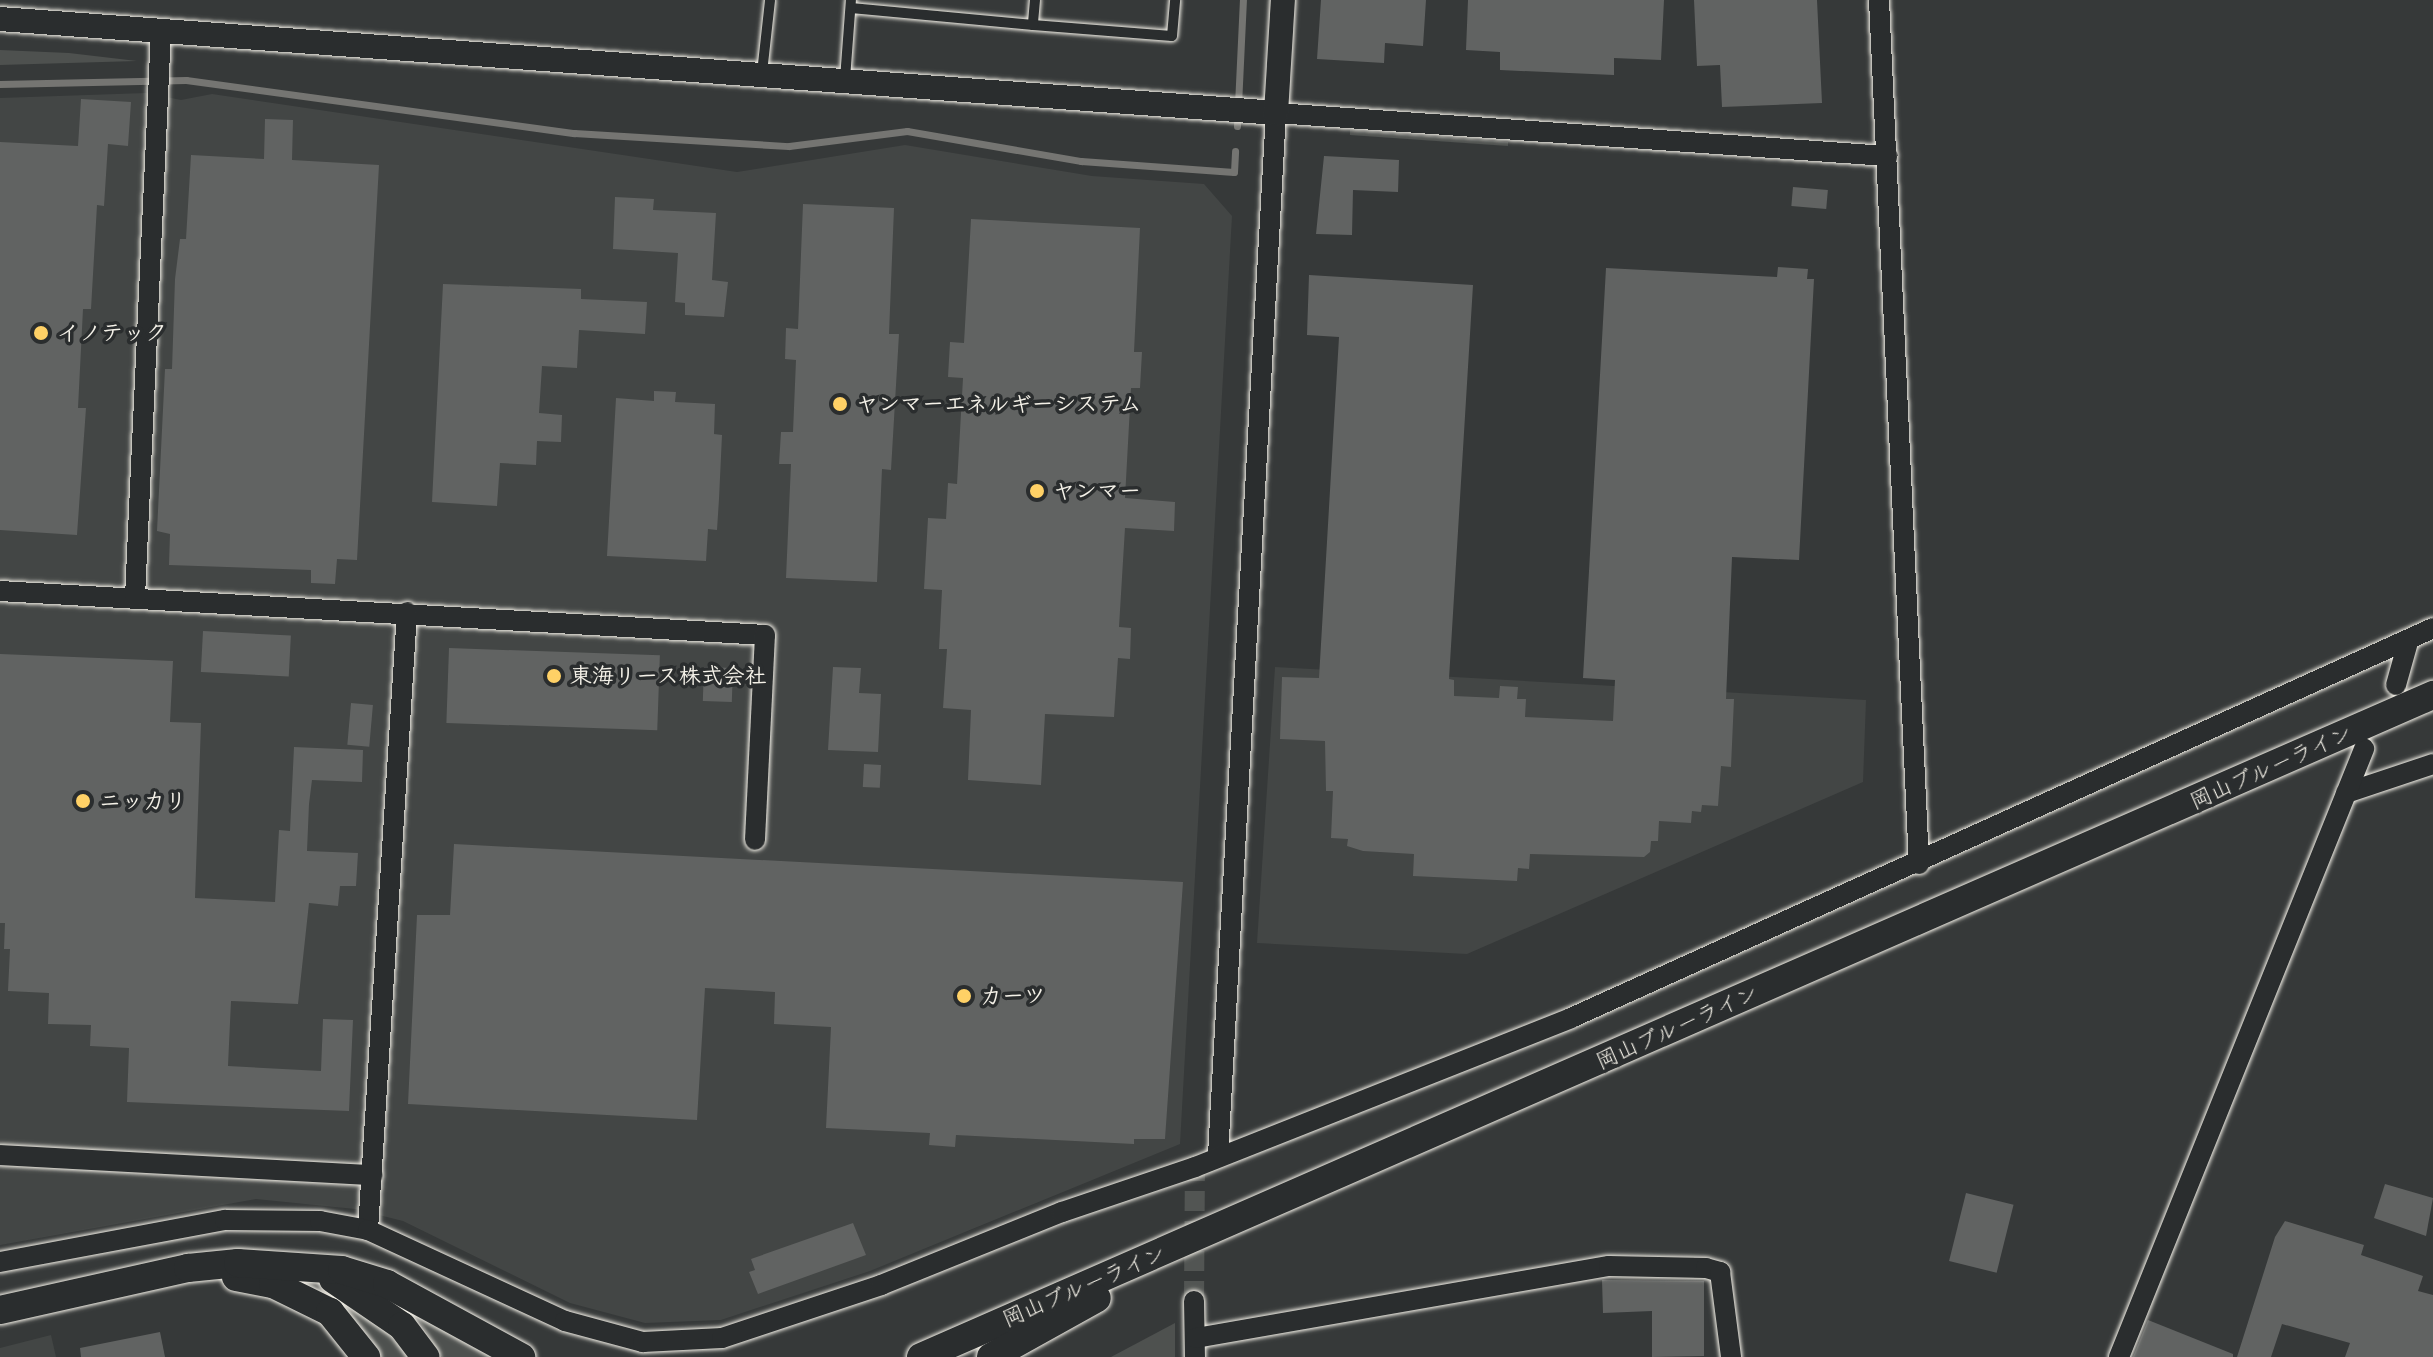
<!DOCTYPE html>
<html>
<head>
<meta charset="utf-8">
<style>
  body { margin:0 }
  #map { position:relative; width:2433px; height:1357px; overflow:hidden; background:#363939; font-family:"Shantell Sans","Klee One",sans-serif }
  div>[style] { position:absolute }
  .built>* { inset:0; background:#434645 }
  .green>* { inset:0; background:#4e514f }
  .stream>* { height:7px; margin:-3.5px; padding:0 3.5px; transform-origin:3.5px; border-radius:3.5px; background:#757572 }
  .building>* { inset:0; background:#616362; transform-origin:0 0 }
  .minor-tunnel>* { height:20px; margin-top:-10px; transform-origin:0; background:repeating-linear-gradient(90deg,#525553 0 20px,transparent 0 30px) }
  .roads { filter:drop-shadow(0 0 2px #f4f1e8) drop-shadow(0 0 2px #f4f1e8) }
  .service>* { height:10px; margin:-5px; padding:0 5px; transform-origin:5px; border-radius:5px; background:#2a2d2e }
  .minor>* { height:20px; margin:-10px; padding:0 10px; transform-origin:10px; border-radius:10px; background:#2a2d2e }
  .tertiary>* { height:24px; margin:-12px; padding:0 12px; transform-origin:12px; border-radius:12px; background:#2a2d2e }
  .secondary>* { height:28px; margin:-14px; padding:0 14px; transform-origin:14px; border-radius:14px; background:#2a2d2e }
  .dots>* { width:22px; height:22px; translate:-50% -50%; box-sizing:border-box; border:4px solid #2a2d2e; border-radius:50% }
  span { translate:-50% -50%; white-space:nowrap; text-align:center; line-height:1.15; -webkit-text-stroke:7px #2a2d2e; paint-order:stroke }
  .poi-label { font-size:22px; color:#f4f1e8; font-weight:700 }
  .left { translate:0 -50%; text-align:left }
  .street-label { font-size:22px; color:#f4f1e8 }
</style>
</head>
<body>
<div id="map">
  <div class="built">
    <div style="clip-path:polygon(146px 93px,181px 100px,212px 94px,737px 172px,905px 145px,1092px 176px,1204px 184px,1232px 216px,1180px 1144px,870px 1271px,721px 1320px,645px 1323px,570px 1303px,403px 1221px,355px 1209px,256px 1199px,0 1245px,0 98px)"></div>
    <div style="clip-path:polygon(1275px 667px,1866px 700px,1863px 782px,1467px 954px,1257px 943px)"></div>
    <div style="clip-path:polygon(51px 1335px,56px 1357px,0 1357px,0 1348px)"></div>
  </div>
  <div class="green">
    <div style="clip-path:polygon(0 50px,69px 53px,137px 61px,0 65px)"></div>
    <div style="clip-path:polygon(1350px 130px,1508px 142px,1508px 146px,1350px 135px)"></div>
    <div style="clip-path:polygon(343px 1296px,379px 1324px,409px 1357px,380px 1357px,371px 1338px,336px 1305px)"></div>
    <div style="clip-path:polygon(415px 1314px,502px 1357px,442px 1357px)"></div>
    <div style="clip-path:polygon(1175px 1323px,1175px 1357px,1111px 1357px)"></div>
  </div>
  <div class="stream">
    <div style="left:0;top:84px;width:186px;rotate:-1.2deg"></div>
    <div style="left:186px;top:80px;width:392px;rotate:7.8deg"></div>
    <div style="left:574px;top:133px;width:215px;rotate:3.5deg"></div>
    <div style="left:789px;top:146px;width:119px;rotate:-7.2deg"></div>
    <div style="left:907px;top:131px;width:177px;rotate:9.8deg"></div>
    <div style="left:1081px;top:161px;width:153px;rotate:4.1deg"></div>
    <div style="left:1234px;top:172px;width:21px;rotate:-87deg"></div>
    <div style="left:1237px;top:126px;width:126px;rotate:-87.3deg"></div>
  </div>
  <div class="building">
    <div style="clip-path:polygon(1321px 0,1426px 0,1423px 46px,1385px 43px,1384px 63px,1317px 59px)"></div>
    <div style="clip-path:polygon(1468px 0,1664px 0,1661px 60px,1614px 58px,1614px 75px,1500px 70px,1500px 52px,1466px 50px)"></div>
    <div style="clip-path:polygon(1694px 0,1817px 0,1822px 103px,1722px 107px,1720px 65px,1697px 66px)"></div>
    <div style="clip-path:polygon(81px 99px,131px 102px,128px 146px,108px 144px,104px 206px,97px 205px,91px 309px,83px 309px,78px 408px,86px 408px,77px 535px,0 530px,0 142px,78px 146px)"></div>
    <div style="clip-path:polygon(265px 119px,293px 120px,292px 160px,379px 165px,357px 560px,337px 559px,335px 584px,311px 583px,311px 570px,169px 565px,170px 534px,157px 531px,165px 369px,172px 369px,175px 279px,180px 239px,186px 239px,191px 155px,264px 159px)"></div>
    <div style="clip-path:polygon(1324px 156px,1399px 160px,1398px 192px,1353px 190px,1352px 235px,1316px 234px)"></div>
    <div style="left:1793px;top:187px;width:35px;height:19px;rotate:5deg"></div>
    <div style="clip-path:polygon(615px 197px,654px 199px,653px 210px,716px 213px,712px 280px,728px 282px,724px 317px,685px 315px,685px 303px,675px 302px,678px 253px,613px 249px)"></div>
    <div style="clip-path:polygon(803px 204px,894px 208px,889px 334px,899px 334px,891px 470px,882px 469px,877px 582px,786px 578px,791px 464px,779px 464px,781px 432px,793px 432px,796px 360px,785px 359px,786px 328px,798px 329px)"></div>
    <div style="clip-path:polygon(971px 219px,1140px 228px,1134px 352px,1142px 352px,1140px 388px,1131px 388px,1125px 498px,1175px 502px,1174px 531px,1125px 528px,1119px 627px,1131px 628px,1130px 659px,1118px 658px,1114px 717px,1045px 714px,1041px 785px,968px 780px,971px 710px,943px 708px,947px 649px,939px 649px,942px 590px,924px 589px,928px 518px,946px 519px,948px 483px,957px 484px,963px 378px,948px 377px,950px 342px,964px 343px)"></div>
    <div style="clip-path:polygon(1778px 267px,1808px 269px,1807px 279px,1814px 279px,1799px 560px,1732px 557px,1726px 699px,1734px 699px,1731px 767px,1721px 766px,1718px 806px,1702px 805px,1701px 812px,1692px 811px,1691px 823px,1659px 821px,1658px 841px,1651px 841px,1650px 852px,1644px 857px,1530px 854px,1529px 869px,1518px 868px,1517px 881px,1413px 876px,1414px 854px,1363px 851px,1347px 846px,1348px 839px,1331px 838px,1333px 791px,1326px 791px,1325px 741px,1280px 739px,1282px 677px,1319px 678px,1339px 337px,1307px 335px,1309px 275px,1473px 285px,1449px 679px,1454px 680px,1454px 696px,1499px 698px,1500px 686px,1518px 687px,1517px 699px,1526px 699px,1525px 717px,1613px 721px,1615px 680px,1583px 678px,1606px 268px,1777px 277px)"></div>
    <div style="clip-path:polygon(443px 284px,581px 289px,581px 299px,647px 302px,645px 334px,579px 330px,577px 368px,542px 366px,539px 413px,562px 415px,561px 442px,537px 441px,536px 465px,500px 463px,497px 506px,432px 502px)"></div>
    <div style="clip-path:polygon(654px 391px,676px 392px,675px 402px,715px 404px,714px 434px,722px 435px,719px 499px,717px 530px,708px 529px,706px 561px,607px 556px,616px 398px,654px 401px)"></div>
    <div style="left:203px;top:631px;width:88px;height:41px;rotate:3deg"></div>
    <div style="left:449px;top:648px;width:211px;height:75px;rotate:2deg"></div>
    <div style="clip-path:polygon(0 654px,173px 661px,170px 722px,201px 723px,195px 898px,275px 902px,279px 830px,290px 831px,294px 747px,363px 750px,362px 782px,312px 780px,309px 804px,307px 851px,358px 853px,356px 886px,340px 886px,338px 906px,309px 903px,298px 1004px,231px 1001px,228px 1066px,321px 1071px,323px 1019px,353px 1020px,349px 1111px,127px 1102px,129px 1048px,90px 1046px,91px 1025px,48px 1024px,49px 993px,8px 991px,10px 949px,4px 949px,5px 923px,0 923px)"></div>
    <div style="left:704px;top:667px;width:29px;height:34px;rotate:2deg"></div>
    <div style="clip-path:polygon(833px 667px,861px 668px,859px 693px,881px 694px,878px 752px,828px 750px)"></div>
    <div style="left:351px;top:703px;width:22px;height:42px;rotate:5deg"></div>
    <div style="left:864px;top:764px;width:17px;height:23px;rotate:3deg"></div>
    <div style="clip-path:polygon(454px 844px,1183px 882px,1165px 1139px,1134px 1139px,1134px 1144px,956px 1135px,955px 1147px,929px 1145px,930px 1133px,826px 1128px,831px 1027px,774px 1024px,775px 992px,705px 988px,697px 1120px,408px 1104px,417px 915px,450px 915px)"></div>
    <div style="clip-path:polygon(2385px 1184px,2433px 1198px,2426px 1236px,2374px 1218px)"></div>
    <div style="left:1966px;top:1193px;width:49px;height:70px;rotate:14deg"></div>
    <div style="clip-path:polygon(2285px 1221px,2364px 1245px,2361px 1255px,2423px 1276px,2418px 1291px,2433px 1295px,2433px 1357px,2345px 1357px,2350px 1343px,2282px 1324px,2271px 1357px,2237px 1357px,2275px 1237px)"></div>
    <div style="clip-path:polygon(853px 1223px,866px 1255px,758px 1294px,749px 1272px,755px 1270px,751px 1259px)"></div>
    <div style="clip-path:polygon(1602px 1280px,1704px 1281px,1704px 1356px,1652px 1357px,1652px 1311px,1603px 1313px)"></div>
    <div style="clip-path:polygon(2148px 1320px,2233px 1354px,2233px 1357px,2133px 1357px)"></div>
    <div style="clip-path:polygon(160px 1332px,165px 1357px,81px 1357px,80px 1348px)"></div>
  </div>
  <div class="minor-tunnel">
    <div style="left:1194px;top:1301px;width:134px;rotate:-89.6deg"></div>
  </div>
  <div class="roads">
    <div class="service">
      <div style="left:1035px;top:0;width:25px;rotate:95deg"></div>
      <div style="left:1033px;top:25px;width:139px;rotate:4.5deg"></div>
      <div style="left:1172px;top:36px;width:36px;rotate:-85deg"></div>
      <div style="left:851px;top:8px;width:183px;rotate:5.3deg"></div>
      <div style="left:762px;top:73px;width:73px;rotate:-83.7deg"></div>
      <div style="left:845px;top:79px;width:79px;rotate:-85.7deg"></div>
    </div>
    <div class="minor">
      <div style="left:1879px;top:0;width:865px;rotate:87.35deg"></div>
      <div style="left:0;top:591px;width:766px;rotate:3.29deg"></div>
      <div style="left:765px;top:635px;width:205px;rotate:92.8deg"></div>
      <div style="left:135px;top:597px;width:568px;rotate:-87.37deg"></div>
      <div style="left:2396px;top:685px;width:45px;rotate:-74.4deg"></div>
      <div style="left:2346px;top:793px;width:92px;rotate:-18.4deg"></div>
      <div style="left:0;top:1155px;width:373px;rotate:3.1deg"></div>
      <div style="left:1218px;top:1156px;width:1045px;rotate:-86.82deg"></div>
      <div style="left:1276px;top:113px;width:613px;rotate:4.03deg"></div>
      <div style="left:368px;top:1230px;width:619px;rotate:-86.39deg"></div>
      <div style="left:0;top:1262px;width:229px;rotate:-10.6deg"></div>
      <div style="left:225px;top:1220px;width:95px;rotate:0.6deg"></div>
      <div style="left:320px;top:1221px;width:49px;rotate:10.6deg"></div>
      <div style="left:368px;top:1230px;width:217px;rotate:24.8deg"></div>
      <div style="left:565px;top:1321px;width:81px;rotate:15.1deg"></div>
      <div style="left:643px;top:1342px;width:79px;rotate:-2.9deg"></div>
      <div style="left:722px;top:1338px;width:168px;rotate:-18.4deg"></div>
      <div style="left:881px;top:1285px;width:195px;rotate:-22deg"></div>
      <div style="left:1062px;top:1212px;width:140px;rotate:-18.7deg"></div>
      <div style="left:1195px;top:1167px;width:404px;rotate:-21.6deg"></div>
      <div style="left:1571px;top:1018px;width:946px;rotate:-24.34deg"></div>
      <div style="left:1194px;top:1301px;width:56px;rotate:89deg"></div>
      <div style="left:1196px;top:1338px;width:419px;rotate:-9.9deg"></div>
      <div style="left:1609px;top:1266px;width:97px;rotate:1.2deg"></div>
      <div style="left:1706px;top:1268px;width:15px;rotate:16deg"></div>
      <div style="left:1720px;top:1272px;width:86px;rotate:82.6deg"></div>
      <div style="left:2119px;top:1357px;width:656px;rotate:-68.05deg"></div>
    </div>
    <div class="tertiary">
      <div style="left:0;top:19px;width:1279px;rotate:4.21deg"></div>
      <div style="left:1276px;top:113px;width:113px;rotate:-86.5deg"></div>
    </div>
    <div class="secondary">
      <div style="left:236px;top:1277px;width:38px;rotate:11deg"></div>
      <div style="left:273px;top:1284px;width:64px;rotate:26.2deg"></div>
      <div style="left:330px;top:1312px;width:58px;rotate:51.3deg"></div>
      <div style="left:333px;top:1279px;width:83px;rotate:34.3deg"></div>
      <div style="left:402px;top:1326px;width:39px;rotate:53deg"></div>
      <div style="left:0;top:1310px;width:193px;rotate:-12.6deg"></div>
      <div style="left:188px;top:1268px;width:50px;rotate:-5.7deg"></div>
      <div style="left:238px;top:1263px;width:104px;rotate:3.9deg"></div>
      <div style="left:342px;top:1270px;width:47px;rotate:17.3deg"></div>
      <div style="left:387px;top:1284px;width:153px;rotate:28.6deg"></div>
      <div style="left:921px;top:1357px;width:1651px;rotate:-23.65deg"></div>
      <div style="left:991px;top:1357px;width:121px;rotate:-29.1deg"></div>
    </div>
  </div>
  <div class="dots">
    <div style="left:41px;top:333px;background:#ffd166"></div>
    <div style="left:840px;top:404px;background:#ffd166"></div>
    <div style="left:1037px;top:491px;background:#ffd166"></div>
    <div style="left:554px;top:676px;background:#ffd166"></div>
    <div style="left:83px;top:801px;background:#ffd166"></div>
    <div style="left:964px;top:996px;background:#ffd166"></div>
  </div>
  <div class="poi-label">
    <span class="left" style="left:57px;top:333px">イノテック</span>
    <span class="left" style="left:856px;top:404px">ヤンマーエネルギーシステム</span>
    <span class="left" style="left:1053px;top:491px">ヤンマー</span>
    <span class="left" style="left:570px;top:676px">東海リース株式会社</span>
    <span class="left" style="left:99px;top:801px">ニッカリ</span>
    <span class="left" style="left:980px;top:996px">カーツ</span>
  </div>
  <div class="street-label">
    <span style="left:2271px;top:767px;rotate:-24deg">岡山ブルーライン</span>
    <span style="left:1677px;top:1027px;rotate:-24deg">岡山ブルーライン</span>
    <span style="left:1084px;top:1286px;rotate:-23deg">岡山ブルーライン</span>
  </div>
</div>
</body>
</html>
